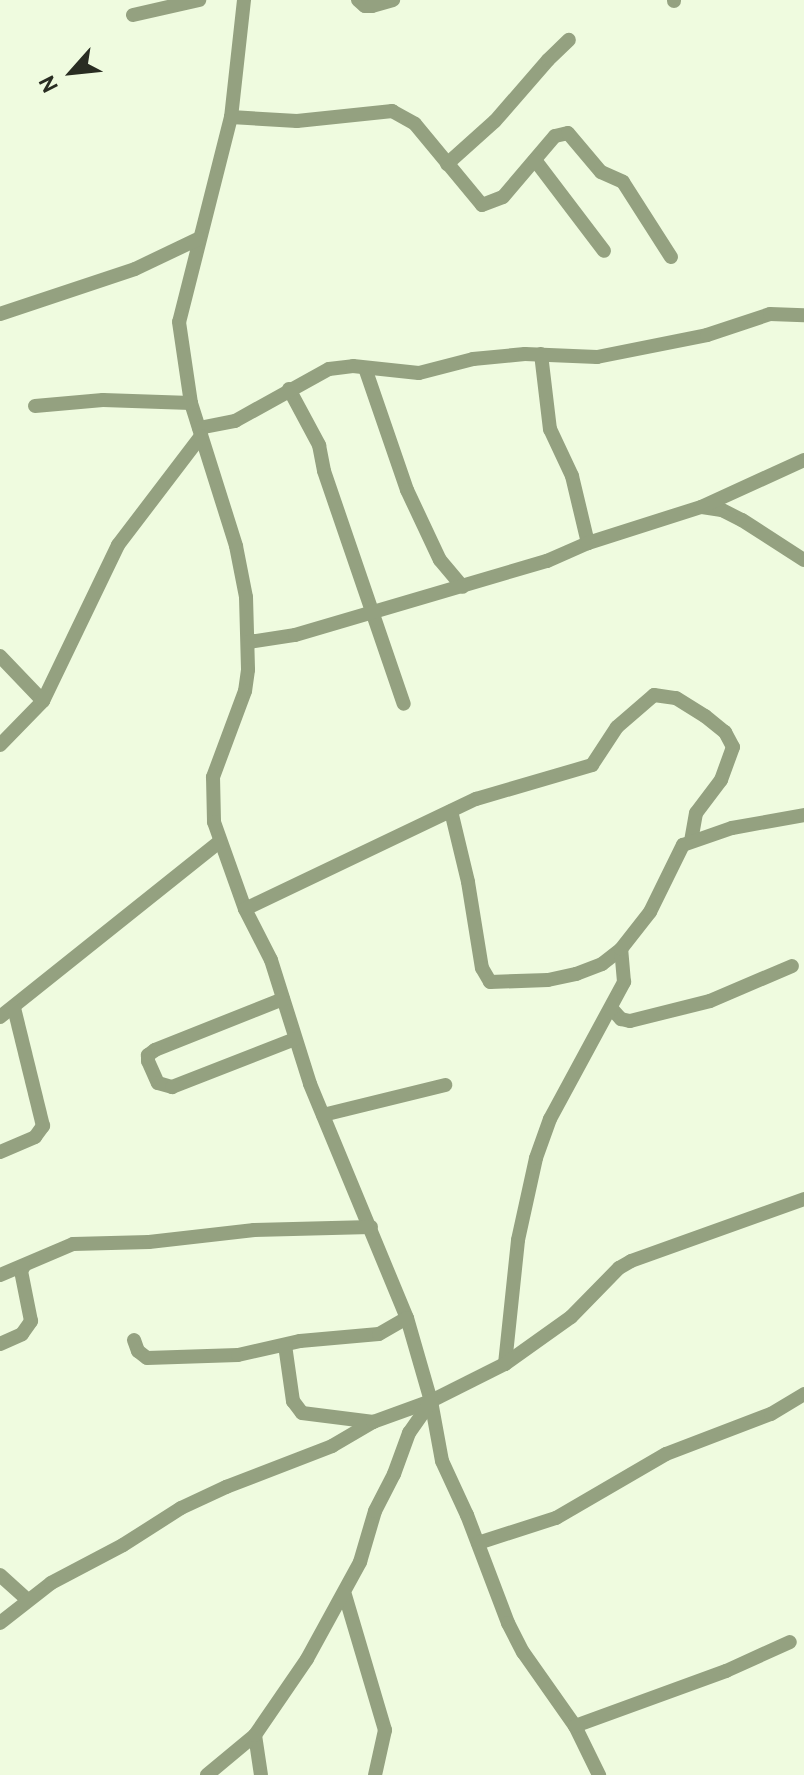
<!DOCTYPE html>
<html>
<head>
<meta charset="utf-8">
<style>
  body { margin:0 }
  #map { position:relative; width:804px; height:1775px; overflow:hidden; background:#effbdf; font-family:Overpass,sans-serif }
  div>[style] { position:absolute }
  .minor>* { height:14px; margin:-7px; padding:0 7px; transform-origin:7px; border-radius:7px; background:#94a180 }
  span { translate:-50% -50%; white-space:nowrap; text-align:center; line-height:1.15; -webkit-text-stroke:7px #effbdf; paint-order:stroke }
  .north { position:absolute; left:32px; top:32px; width:80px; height:80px; -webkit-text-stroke:6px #effbdf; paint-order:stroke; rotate:243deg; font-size:22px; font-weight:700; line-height:32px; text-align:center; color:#292d22 }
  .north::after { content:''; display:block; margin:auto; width:28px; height:36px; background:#292d22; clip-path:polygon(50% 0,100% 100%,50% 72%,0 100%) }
</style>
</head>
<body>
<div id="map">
  <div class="minor">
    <div style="left:244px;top:0;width:118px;rotate:96.3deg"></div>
    <div style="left:231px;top:117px;width:211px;rotate:104.2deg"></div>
    <div style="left:179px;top:322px;width:82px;rotate:81.6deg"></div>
    <div style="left:191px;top:403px;width:150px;rotate:72.5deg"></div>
    <div style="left:236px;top:546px;width:52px;rotate:78.9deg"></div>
    <div style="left:246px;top:597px;width:73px;rotate:88.4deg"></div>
    <div style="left:248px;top:670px;width:21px;rotate:98deg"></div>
    <div style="left:245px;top:691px;width:92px;rotate:110.4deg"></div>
    <div style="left:213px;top:777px;width:45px;rotate:88.7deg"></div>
    <div style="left:214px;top:822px;width:92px;rotate:70.4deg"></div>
    <div style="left:245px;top:909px;width:57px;rotate:63deg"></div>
    <div style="left:271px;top:960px;width:130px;rotate:72.5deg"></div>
    <div style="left:310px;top:1084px;width:253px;rotate:67.5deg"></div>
    <div style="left:407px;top:1318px;width:86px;rotate:73.9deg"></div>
    <div style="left:431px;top:1401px;width:61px;rotate:79.6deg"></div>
    <div style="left:442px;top:1461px;width:60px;rotate:65.2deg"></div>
    <div style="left:467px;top:1515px;width:116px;rotate:69.2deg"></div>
    <div style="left:508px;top:1623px;width:33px;rotate:63deg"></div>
    <div style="left:523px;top:1652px;width:90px;rotate:54.9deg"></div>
    <div style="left:575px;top:1726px;width:55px;rotate:63.9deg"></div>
    <div style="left:358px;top:0;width:9px;rotate:41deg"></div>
    <div style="left:365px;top:6px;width:7px"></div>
    <div style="left:372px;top:6px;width:22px;rotate:-16deg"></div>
    <div style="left:674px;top:0;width:1px;rotate:90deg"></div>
    <div style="left:133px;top:15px;width:68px;rotate:-12.8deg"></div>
    <div style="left:231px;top:117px;width:66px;rotate:3.5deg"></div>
    <div style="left:297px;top:121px;width:96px;rotate:-6deg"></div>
    <div style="left:392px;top:111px;width:26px;rotate:29deg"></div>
    <div style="left:415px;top:124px;width:105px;rotate:50.4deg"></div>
    <div style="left:482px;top:205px;width:22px;rotate:-21deg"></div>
    <div style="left:503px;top:197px;width:80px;rotate:-49.6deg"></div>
    <div style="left:555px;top:136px;width:13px;rotate:-13deg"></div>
    <div style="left:568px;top:133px;width:51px;rotate:49.8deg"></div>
    <div style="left:601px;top:172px;width:24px;rotate:24deg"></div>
    <div style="left:623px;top:182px;width:89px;rotate:57.4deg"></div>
    <div style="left:535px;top:160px;width:114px;rotate:52.8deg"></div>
    <div style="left:447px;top:164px;width:64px;rotate:-41.9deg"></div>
    <div style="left:495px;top:121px;width:81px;rotate:-49deg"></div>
    <div style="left:548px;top:60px;width:29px;rotate:-44deg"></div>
    <div style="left:0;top:314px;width:142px;rotate:-18.4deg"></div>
    <div style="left:135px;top:269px;width:70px;rotate:-25.5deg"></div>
    <div style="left:541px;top:354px;width:76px;rotate:83.2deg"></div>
    <div style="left:550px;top:429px;width:52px;rotate:64.9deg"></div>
    <div style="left:572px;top:476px;width:69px;rotate:76.6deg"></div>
    <div style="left:365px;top:368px;width:129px;rotate:71deg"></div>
    <div style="left:407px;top:490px;width:77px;rotate:64.8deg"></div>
    <div style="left:440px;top:560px;width:35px;rotate:50deg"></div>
    <div style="left:289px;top:389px;width:64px;rotate:61.8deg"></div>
    <div style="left:319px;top:445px;width:26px;rotate:79deg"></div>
    <div style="left:324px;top:471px;width:246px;rotate:71.1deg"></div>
    <div style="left:35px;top:406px;width:68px;rotate:-5deg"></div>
    <div style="left:103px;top:400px;width:88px;rotate:2deg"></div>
    <div style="left:199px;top:428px;width:37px;rotate:-11deg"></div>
    <div style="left:235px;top:421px;width:107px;rotate:-29deg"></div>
    <div style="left:329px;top:369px;width:24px;rotate:-7deg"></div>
    <div style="left:353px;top:366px;width:66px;rotate:6.1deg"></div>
    <div style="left:419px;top:373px;width:56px;rotate:-14.5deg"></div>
    <div style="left:473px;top:359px;width:52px;rotate:-5.5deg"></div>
    <div style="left:525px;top:354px;width:72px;rotate:2.4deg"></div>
    <div style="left:597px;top:357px;width:112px;rotate:-11.3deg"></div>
    <div style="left:707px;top:335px;width:66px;rotate:-18.4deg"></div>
    <div style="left:770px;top:314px;width:34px;rotate:2deg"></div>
    <div style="left:702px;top:507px;width:20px;rotate:9deg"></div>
    <div style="left:722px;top:510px;width:22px;rotate:27deg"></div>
    <div style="left:742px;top:520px;width:74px;rotate:32.8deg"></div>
    <div style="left:249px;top:642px;width:47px;rotate:-8.7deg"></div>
    <div style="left:295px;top:635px;width:263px;rotate:-16.4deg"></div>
    <div style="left:547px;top:561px;width:45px;rotate:-23.7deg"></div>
    <div style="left:588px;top:543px;width:119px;rotate:-17.7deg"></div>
    <div style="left:701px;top:507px;width:113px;rotate:-24.5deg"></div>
    <div style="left:0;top:656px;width:62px;rotate:46.3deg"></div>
    <div style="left:0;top:745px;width:62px;rotate:-45.7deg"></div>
    <div style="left:43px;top:701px;width:173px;rotate:-64.3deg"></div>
    <div style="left:118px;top:545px;width:137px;rotate:-52.7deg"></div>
    <div style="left:451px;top:811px;width:73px;rotate:76.5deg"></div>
    <div style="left:468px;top:882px;width:87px;rotate:80.8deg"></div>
    <div style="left:482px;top:968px;width:16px;rotate:60deg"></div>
    <div style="left:490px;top:982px;width:58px;rotate:-2deg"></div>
    <div style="left:548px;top:980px;width:29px;rotate:-12deg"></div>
    <div style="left:576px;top:974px;width:28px;rotate:-21deg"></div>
    <div style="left:602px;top:964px;width:24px;rotate:-38deg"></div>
    <div style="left:245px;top:909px;width:256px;rotate:-25.5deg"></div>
    <div style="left:476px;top:799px;width:121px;rotate:-16.3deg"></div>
    <div style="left:592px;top:765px;width:45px;rotate:-56.7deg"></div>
    <div style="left:617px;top:727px;width:49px;rotate:-40.9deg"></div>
    <div style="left:654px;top:695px;width:22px;rotate:8deg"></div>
    <div style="left:676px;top:698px;width:34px;rotate:32deg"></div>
    <div style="left:705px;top:716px;width:26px;rotate:39deg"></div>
    <div style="left:725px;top:732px;width:17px;rotate:62deg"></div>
    <div style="left:733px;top:747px;width:35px;rotate:110deg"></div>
    <div style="left:721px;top:780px;width:41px;rotate:127.1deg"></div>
    <div style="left:696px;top:813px;width:28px;rotate:100deg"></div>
    <div style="left:283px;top:999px;width:138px;rotate:158.3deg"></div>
    <div style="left:155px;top:1050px;width:9px;rotate:144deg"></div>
    <div style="left:148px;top:1055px;width:6px;rotate:90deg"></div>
    <div style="left:148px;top:1061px;width:24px;rotate:66deg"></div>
    <div style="left:158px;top:1083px;width:15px;rotate:16deg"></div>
    <div style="left:172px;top:1087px;width:132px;rotate:-21.3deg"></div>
    <div style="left:611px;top:1008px;width:15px;rotate:48deg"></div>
    <div style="left:621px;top:1019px;width:9px;rotate:13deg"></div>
    <div style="left:630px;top:1021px;width:82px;rotate:-14deg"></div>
    <div style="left:710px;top:1001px;width:89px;rotate:-23.1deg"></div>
    <div style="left:0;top:1017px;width:280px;rotate:-38.6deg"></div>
    <div style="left:323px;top:1115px;width:126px;rotate:-13.8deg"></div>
    <div style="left:0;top:1152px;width:38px;rotate:-23deg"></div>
    <div style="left:35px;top:1137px;width:14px;rotate:-54deg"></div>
    <div style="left:43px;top:1126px;width:122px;rotate:-103.8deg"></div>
    <div style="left:0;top:1275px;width:79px;rotate:-23deg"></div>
    <div style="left:73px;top:1244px;width:76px;rotate:-1.5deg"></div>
    <div style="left:149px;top:1242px;width:106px;rotate:-6.5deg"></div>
    <div style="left:254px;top:1230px;width:117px;rotate:-1.5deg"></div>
    <div style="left:134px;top:1340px;width:12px;rotate:70deg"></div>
    <div style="left:138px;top:1351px;width:11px;rotate:38deg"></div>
    <div style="left:147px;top:1358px;width:91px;rotate:-1.9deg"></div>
    <div style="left:238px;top:1355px;width:64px;rotate:-12.7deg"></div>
    <div style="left:300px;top:1341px;width:79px;rotate:-5.1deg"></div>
    <div style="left:379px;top:1334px;width:32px;rotate:-30deg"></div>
    <div style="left:0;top:1344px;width:24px;rotate:-24deg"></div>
    <div style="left:22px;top:1334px;width:16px;rotate:-55deg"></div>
    <div style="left:31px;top:1321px;width:51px;rotate:-101.3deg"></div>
    <div style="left:21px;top:1271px;width:6px;rotate:-59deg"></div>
    <div style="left:285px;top:1345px;width:57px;rotate:81.9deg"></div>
    <div style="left:293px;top:1401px;width:15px;rotate:53deg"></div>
    <div style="left:302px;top:1413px;width:72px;rotate:7.2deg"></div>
    <div style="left:505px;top:1364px;width:125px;rotate:-84deg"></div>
    <div style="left:518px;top:1240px;width:84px;rotate:-77.6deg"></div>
    <div style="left:536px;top:1158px;width:41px;rotate:-70.3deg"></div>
    <div style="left:550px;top:1119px;width:156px;rotate:-61.6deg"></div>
    <div style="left:624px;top:982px;width:33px;rotate:-95deg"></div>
    <div style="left:621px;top:949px;width:47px;rotate:-51.9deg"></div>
    <div style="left:650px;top:912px;width:75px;rotate:-63.8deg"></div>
    <div style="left:683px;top:845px;width:52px;rotate:-19.1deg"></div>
    <div style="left:732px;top:828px;width:73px;rotate:-10.2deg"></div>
    <div style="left:478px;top:1543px;width:82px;rotate:-17.8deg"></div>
    <div style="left:556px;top:1518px;width:127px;rotate:-30.2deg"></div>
    <div style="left:666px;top:1454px;width:112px;rotate:-20.9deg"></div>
    <div style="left:771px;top:1414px;width:39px;rotate:-31deg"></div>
    <div style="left:0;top:1575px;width:36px;rotate:42deg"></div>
    <div style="left:345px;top:1595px;width:141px;rotate:73.5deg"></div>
    <div style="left:385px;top:1730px;width:46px;rotate:102.5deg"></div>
    <div style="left:0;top:1623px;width:65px;rotate:-38.1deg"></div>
    <div style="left:51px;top:1583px;width:81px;rotate:-27.8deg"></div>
    <div style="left:123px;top:1545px;width:69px;rotate:-32.5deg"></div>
    <div style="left:181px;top:1508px;width:50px;rotate:-25deg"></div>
    <div style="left:226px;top:1487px;width:114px;rotate:-21.1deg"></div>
    <div style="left:332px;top:1446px;width:48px;rotate:-30.3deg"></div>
    <div style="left:373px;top:1422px;width:62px;rotate:-19.9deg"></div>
    <div style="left:431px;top:1401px;width:83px;rotate:-26.6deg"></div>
    <div style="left:505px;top:1364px;width:81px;rotate:-35.5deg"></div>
    <div style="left:571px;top:1317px;width:69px;rotate:-45.6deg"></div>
    <div style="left:619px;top:1268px;width:14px;rotate:-30deg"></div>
    <div style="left:631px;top:1261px;width:184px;rotate:-19.7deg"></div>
    <div style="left:575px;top:1726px;width:161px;rotate:-20deg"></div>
    <div style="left:726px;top:1671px;width:70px;rotate:-24.4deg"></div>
    <div style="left:255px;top:1735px;width:40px;rotate:81.5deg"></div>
    <div style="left:207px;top:1775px;width:62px;rotate:-39.8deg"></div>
    <div style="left:255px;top:1735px;width:92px;rotate:-55.6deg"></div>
    <div style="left:307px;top:1659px;width:111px;rotate:-61.3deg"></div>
    <div style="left:360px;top:1562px;width:53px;rotate:-73.6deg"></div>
    <div style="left:375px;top:1511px;width:42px;rotate:-62.8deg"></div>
    <div style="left:394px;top:1474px;width:44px;rotate:-69.9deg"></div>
    <div style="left:409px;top:1433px;width:39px;rotate:-55deg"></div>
  </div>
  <div class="north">N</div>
</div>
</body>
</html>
